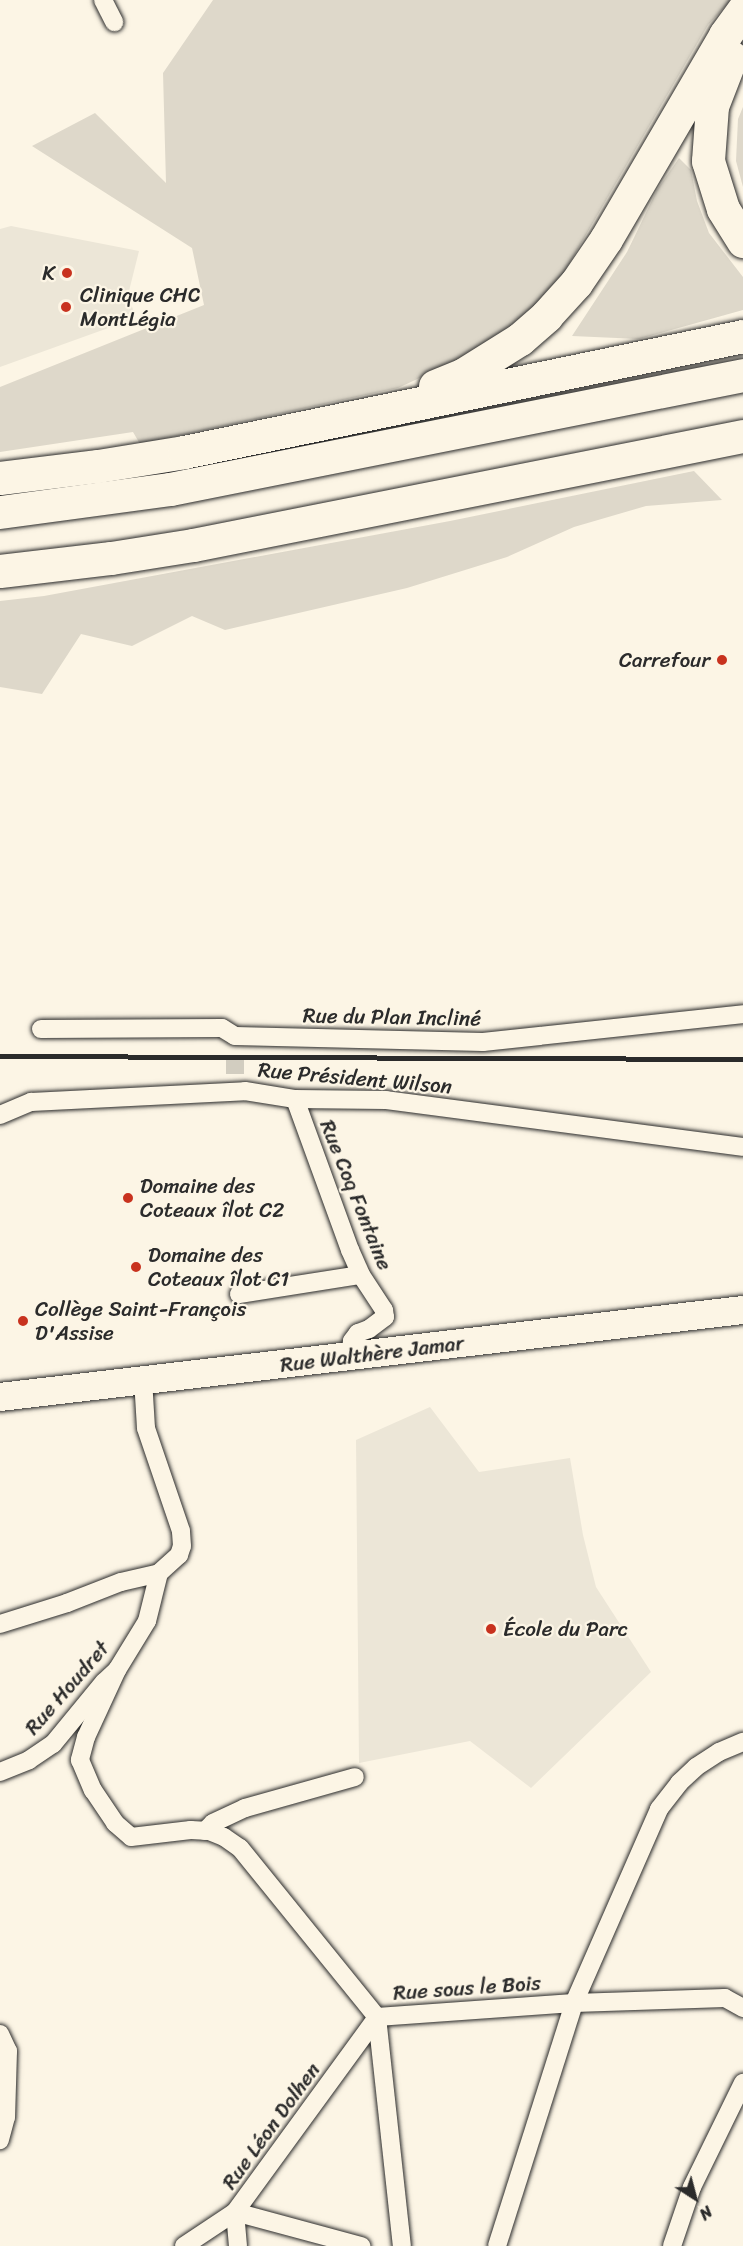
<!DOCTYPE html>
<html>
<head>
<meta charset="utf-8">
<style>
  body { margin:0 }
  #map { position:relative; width:743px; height:2246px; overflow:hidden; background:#fcf5e5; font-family:Sriracha,sans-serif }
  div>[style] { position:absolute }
  .built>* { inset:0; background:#ece6d7 }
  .green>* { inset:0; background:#ded8ca }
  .minor-tunnel>* { height:18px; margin-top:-9px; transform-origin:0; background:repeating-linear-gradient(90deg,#d2cdc0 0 18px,transparent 0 27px) }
  .roads { filter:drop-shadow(0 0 2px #2b2b2b) drop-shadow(0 0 2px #2b2b2b) }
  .minor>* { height:18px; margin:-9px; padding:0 9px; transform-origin:9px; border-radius:9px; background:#fcf5e5 }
  .primary>* { height:28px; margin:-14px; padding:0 14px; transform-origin:14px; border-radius:14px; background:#fcf5e5 }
  .motorway>* { height:33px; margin:-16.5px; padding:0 16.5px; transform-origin:16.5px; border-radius:16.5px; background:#fcf5e5 }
  .rail>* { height:4.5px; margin:-2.25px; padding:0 2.25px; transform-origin:2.25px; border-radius:2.25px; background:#2b2b2b }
  .dots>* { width:16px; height:16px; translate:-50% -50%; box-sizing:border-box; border:3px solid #fcf5e5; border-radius:50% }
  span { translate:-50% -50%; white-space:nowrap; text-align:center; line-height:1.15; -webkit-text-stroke:4.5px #fcf5e5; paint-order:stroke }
  .poi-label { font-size:21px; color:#2b2b2b }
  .right { translate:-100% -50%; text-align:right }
  .left { translate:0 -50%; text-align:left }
  .street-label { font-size:21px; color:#2b2b2b }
  .north { position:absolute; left:665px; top:2168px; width:60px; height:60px; -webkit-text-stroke:4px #fcf5e5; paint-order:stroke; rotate:144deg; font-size:16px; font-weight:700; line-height:24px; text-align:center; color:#2b2b2b }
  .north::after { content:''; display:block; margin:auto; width:21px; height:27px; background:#2b2b2b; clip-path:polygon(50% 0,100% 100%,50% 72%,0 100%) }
</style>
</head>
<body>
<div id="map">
  <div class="built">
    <div style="clip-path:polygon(11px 226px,139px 251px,128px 295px,136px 318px,0 367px,0 229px)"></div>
    <div style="clip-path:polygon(430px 1407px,479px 1472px,570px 1458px,583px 1535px,596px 1587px,651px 1672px,531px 1788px,470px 1741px,359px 1763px,356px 1440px)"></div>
  </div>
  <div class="green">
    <div style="clip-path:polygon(213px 0,731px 0,708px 25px,555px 288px,484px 348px,398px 388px,140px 444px,133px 432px,0 452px,0 387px,204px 305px,192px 248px,32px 146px,95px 113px,166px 183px,163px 73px)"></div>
    <div style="clip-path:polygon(743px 107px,743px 187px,736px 161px,738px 119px)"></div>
    <div style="clip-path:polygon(679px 158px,691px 170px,697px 201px,709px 233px,743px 277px,743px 310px,639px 339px,572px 336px,627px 252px,657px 190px)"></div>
    <div style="clip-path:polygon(694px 471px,722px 500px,646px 506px,574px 527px,507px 557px,407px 588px,225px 630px,192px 616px,132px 646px,81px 634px,42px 694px,0 687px,0 601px,44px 596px,450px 521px)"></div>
  </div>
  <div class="minor-tunnel">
    <div style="left:235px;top:1074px;width:24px;rotate:-90deg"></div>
  </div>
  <div class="roads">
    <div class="minor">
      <div style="left:103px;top:0;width:25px;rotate:63deg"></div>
      <div style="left:41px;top:1029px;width:181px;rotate:-0.3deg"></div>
      <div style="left:222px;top:1028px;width:15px;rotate:32deg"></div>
      <div style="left:235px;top:1036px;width:248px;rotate:1.4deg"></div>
      <div style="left:483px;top:1042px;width:262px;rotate:-6.1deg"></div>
      <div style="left:295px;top:1099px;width:161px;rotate:70deg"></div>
      <div style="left:350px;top:1250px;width:27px;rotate:66deg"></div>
      <div style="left:361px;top:1275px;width:42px;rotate:56.7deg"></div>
      <div style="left:384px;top:1310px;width:7px;rotate:82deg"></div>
      <div style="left:385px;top:1317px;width:20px;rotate:143deg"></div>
      <div style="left:369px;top:1329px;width:12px;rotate:160deg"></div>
      <div style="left:358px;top:1333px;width:10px;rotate:127deg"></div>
      <div style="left:352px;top:1341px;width:16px;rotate:97deg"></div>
      <div style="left:0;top:1115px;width:34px;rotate:-23deg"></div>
      <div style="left:31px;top:1102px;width:214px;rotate:-2.9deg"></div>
      <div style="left:245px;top:1091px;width:51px;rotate:9.1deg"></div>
      <div style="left:295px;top:1099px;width:91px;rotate:0.6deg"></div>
      <div style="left:386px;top:1100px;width:360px;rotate:7.5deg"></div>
      <div style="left:239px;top:1294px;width:123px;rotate:-8.9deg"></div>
      <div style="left:0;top:1624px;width:70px;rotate:-17.4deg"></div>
      <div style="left:67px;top:1603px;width:58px;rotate:-21.3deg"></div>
      <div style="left:121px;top:1582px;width:39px;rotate:-13deg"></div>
      <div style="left:117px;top:1670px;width:74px;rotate:114.8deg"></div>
      <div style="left:86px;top:1737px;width:24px;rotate:105deg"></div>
      <div style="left:80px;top:1760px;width:33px;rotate:67deg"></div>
      <div style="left:93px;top:1790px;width:40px;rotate:56deg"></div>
      <div style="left:115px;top:1823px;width:21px;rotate:41deg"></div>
      <div style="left:131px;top:1837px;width:60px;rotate:-6.7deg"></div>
      <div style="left:191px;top:1830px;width:18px;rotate:3deg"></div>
      <div style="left:209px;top:1831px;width:16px;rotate:22deg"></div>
      <div style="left:224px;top:1837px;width:19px;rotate:35deg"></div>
      <div style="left:240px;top:1848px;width:218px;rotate:51deg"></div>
      <div style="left:0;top:1772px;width:31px;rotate:-22deg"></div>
      <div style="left:29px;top:1760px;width:29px;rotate:-34deg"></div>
      <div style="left:53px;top:1744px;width:80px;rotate:-50.6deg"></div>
      <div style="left:104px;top:1682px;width:18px;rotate:-43deg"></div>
      <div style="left:117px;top:1670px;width:57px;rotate:-58.5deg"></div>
      <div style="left:147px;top:1621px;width:49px;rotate:-76deg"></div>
      <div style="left:159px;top:1573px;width:27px;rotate:-42deg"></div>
      <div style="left:179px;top:1555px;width:9px;rotate:-72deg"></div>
      <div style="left:182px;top:1546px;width:15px;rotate:-94deg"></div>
      <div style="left:181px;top:1531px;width:109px;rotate:-108.8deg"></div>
      <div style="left:146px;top:1428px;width:49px;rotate:-93.5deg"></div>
      <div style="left:205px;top:1831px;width:11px;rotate:-45deg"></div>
      <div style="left:213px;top:1823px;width:35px;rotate:-25deg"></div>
      <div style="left:245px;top:1808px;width:114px;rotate:-15.7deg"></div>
      <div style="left:377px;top:2017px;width:197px;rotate:-4.1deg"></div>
      <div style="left:574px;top:2003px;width:151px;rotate:-1.9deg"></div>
      <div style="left:725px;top:1998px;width:21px;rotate:29deg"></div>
      <div style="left:377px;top:2017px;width:230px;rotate:83.8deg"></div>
      <div style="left:0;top:2034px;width:19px;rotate:65deg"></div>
      <div style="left:8px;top:2051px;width:66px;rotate:91.7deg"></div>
      <div style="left:6px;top:2117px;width:24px;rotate:105deg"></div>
      <div style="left:235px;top:2212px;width:131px;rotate:15.1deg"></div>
      <div style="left:235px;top:2212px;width:34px;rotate:85deg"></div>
      <div style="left:184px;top:2246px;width:61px;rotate:-33.7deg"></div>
      <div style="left:235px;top:2212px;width:241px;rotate:-53.9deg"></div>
      <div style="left:497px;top:2246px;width:255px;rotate:-72.4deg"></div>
      <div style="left:574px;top:2003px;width:212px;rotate:-66.3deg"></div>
      <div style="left:659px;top:1809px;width:33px;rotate:-52deg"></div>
      <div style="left:679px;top:1783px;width:23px;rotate:-43deg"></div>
      <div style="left:696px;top:1767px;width:27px;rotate:-33deg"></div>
      <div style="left:719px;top:1752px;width:26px;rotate:-23deg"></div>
      <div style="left:672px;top:2246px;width:62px;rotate:-71.3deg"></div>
      <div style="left:692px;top:2187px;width:116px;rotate:-63.9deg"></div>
    </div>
    <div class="primary">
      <div style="left:0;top:1397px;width:748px;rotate:-6.68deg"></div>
    </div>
    <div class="motorway">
      <div style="left:731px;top:57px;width:53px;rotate:111.2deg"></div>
      <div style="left:712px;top:106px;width:55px;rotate:94.2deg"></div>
      <div style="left:708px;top:161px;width:50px;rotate:72.6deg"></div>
      <div style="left:723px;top:209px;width:38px;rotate:58deg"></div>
      <div style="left:435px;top:386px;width:31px;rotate:-22deg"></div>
      <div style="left:464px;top:374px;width:66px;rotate:-32deg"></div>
      <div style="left:520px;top:339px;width:35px;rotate:-41deg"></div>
      <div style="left:546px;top:316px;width:45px;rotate:-47.7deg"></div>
      <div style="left:576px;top:283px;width:53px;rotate:-55.7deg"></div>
      <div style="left:606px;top:239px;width:236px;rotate:-59.7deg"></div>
      <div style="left:725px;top:35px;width:31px;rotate:-54deg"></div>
      <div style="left:0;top:478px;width:99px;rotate:-7deg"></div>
      <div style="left:98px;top:466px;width:87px;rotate:-9.2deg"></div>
      <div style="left:184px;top:452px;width:571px;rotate:-11.72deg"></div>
      <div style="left:0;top:512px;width:172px;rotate:-7.7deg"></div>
      <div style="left:170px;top:489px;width:584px;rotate:-11.25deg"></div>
      <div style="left:0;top:571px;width:112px;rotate:-6.7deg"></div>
      <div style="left:111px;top:558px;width:83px;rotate:-9deg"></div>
      <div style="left:193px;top:545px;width:561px;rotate:-11.21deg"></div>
    </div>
  </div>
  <div class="rail">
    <div style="left:0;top:1056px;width:743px;rotate:0.23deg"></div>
  </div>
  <div class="dots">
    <div style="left:67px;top:273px;background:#c8321e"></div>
    <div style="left:66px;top:307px;background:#c8321e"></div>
    <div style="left:722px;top:660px;background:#c8321e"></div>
    <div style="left:128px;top:1198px;background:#c8321e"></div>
    <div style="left:136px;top:1267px;background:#c8321e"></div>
    <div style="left:23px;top:1321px;background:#c8321e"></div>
    <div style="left:491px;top:1629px;background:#c8321e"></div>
  </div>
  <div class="poi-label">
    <span class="right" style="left:55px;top:273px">K</span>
    <span class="left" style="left:80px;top:307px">Clinique CHC<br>MontLégia</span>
    <span class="right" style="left:710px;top:660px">Carrefour</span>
    <span class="left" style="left:140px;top:1198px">Domaine des<br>Coteaux îlot C2</span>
    <span class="left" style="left:148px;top:1267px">Domaine des<br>Coteaux îlot C1</span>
    <span class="left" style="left:35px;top:1321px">Collège Saint-François<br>D'Assise</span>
    <span class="left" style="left:503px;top:1629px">École du Parc</span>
  </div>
  <div class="street-label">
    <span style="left:392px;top:1017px;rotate:1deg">Rue du Plan Incliné</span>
    <span style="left:355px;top:1078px;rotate:5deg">Rue Président Wilson</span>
    <span style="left:356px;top:1195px;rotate:68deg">Rue Coq Fontaine</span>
    <span style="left:372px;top:1354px;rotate:-7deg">Rue Walthère Jamar</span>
    <span style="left:67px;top:1688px;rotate:-49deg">Rue Houdret</span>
    <span style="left:467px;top:1988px;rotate:-4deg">Rue sous le Bois</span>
    <span style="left:271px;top:2126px;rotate:-54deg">Rue Léon Dolhen</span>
  </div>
  <div class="north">N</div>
</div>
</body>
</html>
